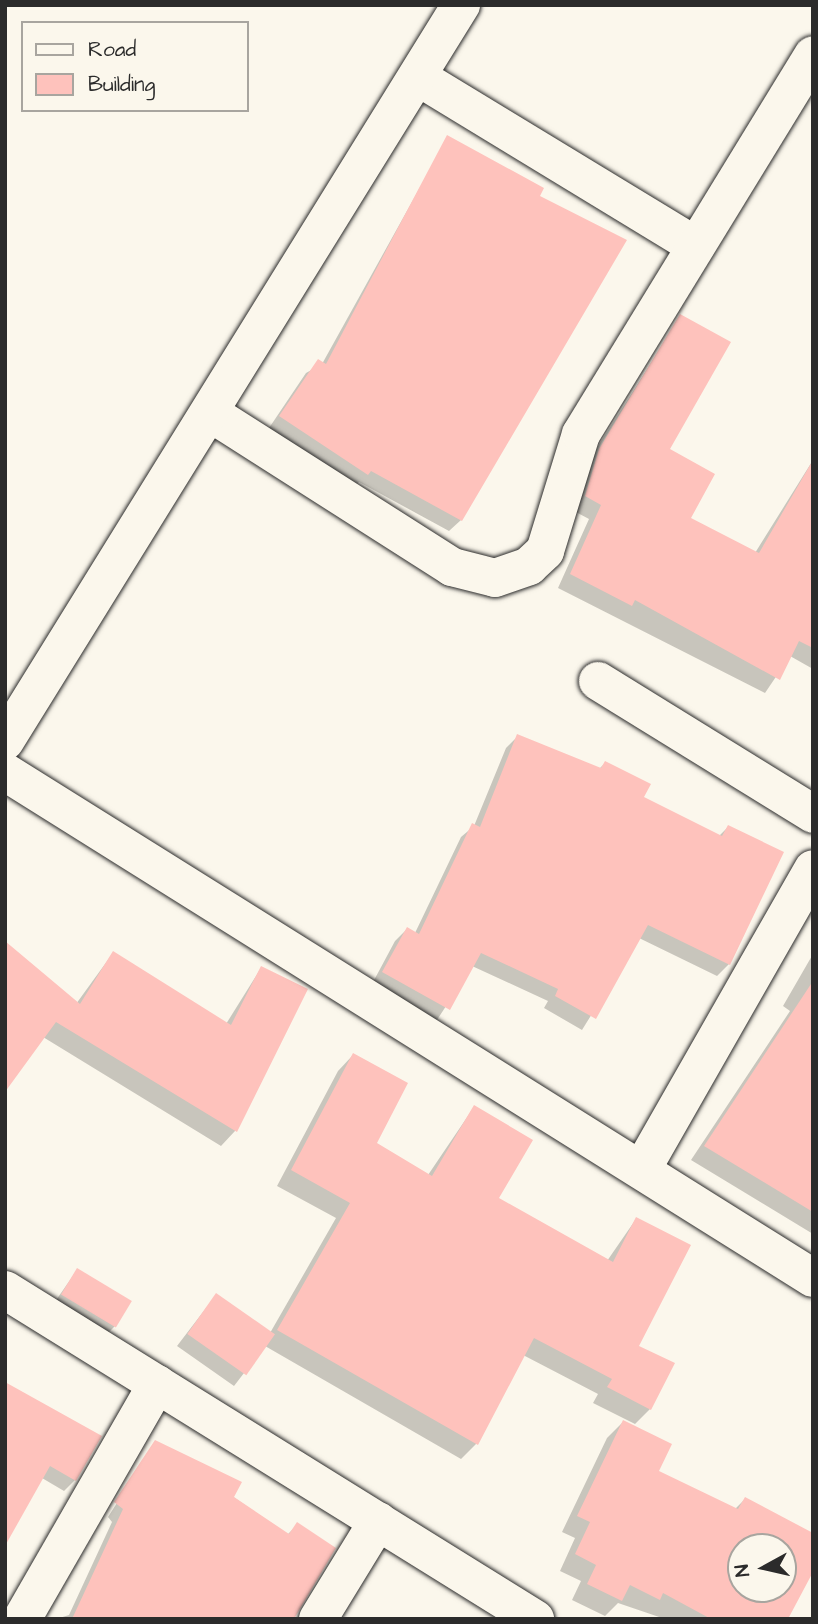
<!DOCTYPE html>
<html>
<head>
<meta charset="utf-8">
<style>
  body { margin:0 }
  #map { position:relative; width:818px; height:1624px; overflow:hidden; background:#fbf7ec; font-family:"Architects Daughter",sans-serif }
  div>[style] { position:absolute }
  .shadow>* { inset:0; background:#0003 }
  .building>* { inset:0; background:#fec2bc; transform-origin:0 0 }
  .roads { filter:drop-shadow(0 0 2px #2b2b2b) drop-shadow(0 0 2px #2b2b2b) }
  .street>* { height:38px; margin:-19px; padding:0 19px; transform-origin:19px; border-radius:19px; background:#fbf7ec }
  span { translate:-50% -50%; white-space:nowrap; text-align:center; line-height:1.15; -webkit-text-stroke:6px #fbf7ec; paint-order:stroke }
  .frame { position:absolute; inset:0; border:7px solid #2b2b2b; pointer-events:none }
  .legend { position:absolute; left:21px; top:21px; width:228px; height:91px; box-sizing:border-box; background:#fbf7ec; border:2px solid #a8a59f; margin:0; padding:9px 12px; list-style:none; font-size:21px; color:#2b2b2b }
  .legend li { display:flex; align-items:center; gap:14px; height:35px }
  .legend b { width:35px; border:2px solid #a8a59f }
  .north { position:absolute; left:727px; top:1533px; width:70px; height:70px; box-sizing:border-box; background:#fbf7ec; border:2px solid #a8a59f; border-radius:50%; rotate:262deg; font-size:19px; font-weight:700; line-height:28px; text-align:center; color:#2b2b2b }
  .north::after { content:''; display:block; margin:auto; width:24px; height:32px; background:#2b2b2b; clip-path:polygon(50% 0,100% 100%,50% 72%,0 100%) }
</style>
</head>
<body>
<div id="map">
  <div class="shadow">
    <div style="clip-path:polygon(448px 137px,537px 197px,461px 520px,449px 531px,359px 482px,355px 486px,269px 428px,306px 373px,322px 364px)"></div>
    <div style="clip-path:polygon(681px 316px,668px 450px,689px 519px,755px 553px,813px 460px,813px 669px,790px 656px,765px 693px,558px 588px,589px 519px,572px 510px,586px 465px)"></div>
    <div style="clip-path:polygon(518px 736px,599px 769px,605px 763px,642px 798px,719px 836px,728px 827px,729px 964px,717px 976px,639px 938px,582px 1030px,544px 1008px,548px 1001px,472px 966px,437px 1020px,372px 984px,395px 941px,407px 929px,415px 933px,461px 837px,474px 826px,506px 748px)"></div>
    <div style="clip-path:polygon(5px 943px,76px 1004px,113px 953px,226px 1024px,261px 968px,306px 990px,235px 1131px,221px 1146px,43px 1037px)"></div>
    <div style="clip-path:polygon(813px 954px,813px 1234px,691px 1160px,790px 1011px,783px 1006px)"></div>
    <div style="clip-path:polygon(353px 1055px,374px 1143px,428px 1175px,474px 1107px,497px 1199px,607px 1261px,636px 1219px,637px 1346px,650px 1409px,635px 1424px,593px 1403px,598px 1394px,523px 1355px,476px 1444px,461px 1459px,265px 1346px,234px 1386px,177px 1346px,216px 1295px,270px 1333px,336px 1218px,277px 1186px,338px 1071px)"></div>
    <div style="clip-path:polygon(77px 1270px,115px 1326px,104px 1337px,52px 1306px)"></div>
    <div style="clip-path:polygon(5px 1384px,75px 1480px,64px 1491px,42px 1478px)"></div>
    <div style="clip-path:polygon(evenodd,623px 1422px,656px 1472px,735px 1509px,745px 1499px,813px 1535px,786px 1619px,665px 1619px,618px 1603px,605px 1616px,572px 1600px,581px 1581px,560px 1571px,575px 1538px,562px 1532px,607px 1438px,623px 1422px,741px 1547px,783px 1547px,783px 1589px,741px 1589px,741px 1547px)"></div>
    <div style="clip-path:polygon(156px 1442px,287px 1535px,298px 1524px,291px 1619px,56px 1619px,69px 1615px,112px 1522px,108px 1517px)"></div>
  </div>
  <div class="building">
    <div style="clip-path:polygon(447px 135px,544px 188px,540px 196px,627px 240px,462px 521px,371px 471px,368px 475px,279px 416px,318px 359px,326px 364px)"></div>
    <div style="clip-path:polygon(680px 314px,731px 342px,670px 449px,715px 474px,691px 518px,759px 553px,813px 460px,813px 648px,799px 641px,780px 680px,635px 600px,632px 606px,570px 574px,601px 505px,585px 496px,599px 449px)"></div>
    <div style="clip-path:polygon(517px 734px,601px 768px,605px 761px,651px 784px,644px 797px,722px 836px,728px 825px,784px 852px,730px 965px,648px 925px,596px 1019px,555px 996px,558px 989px,481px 953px,450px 1010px,382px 972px,407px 927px,419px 934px,472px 823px,480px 827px)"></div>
    <div style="clip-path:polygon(5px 941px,80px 1004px,113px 951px,231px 1025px,261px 966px,308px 989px,237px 1132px,56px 1022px,5px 1092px)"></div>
    <div style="clip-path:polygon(813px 981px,813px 1212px,704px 1146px)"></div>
    <div style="clip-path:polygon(353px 1053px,408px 1083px,377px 1143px,432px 1176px,474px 1105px,533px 1140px,499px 1198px,613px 1262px,636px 1217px,691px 1245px,639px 1346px,675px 1363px,651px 1410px,607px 1387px,612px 1379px,534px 1338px,478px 1445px,277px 1330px,350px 1203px,291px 1170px)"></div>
    <div style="left:77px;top:1268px;width:64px;height:31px;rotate:31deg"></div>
    <div style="left:216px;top:1293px;width:72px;height:50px;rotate:35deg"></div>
    <div style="clip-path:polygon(5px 1382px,102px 1436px,76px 1481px,50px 1466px,5px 1546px)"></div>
    <div style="clip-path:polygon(evenodd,623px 1420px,672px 1444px,659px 1471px,738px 1509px,745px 1497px,813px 1533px,813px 1572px,788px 1619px,711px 1619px,663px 1593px,660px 1600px,630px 1585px,622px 1601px,587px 1584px,596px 1565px,575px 1554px,590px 1522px,577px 1516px,623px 1420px,741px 1547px,783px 1547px,783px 1589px,741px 1589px,741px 1547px)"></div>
    <div style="clip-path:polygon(155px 1440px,242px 1482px,234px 1497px,289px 1534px,297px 1522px,336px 1548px,294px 1619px,72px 1619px,123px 1509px,114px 1502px)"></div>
  </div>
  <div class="roads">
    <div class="street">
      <div style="left:418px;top:77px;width:325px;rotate:31.3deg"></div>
      <div style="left:212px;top:414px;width:285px;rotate:32.5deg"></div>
      <div style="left:452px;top:567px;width:44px;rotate:14.3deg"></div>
      <div style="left:495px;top:578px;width:36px;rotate:-19deg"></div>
      <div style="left:529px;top:566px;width:22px;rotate:-43deg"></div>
      <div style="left:545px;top:551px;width:122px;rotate:-72.9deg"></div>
      <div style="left:581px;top:434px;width:444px;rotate:-58.5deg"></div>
      <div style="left:598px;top:681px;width:253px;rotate:31.7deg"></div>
      <div style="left:5px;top:741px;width:866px;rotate:-58.22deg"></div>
      <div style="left:5px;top:772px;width:953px;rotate:32.06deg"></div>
      <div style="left:642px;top:1169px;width:345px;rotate:-60.3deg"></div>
      <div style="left:5px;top:1290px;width:624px;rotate:31.83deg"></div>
      <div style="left:22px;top:1619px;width:271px;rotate:-60.1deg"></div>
      <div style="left:318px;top:1619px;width:115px;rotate:-58.5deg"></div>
    </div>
  </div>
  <div class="frame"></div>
  <ul class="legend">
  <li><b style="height:9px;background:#fbf7ec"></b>Road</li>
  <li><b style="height:19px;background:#fec2bc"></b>Building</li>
  </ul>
  <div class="north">N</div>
</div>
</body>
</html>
